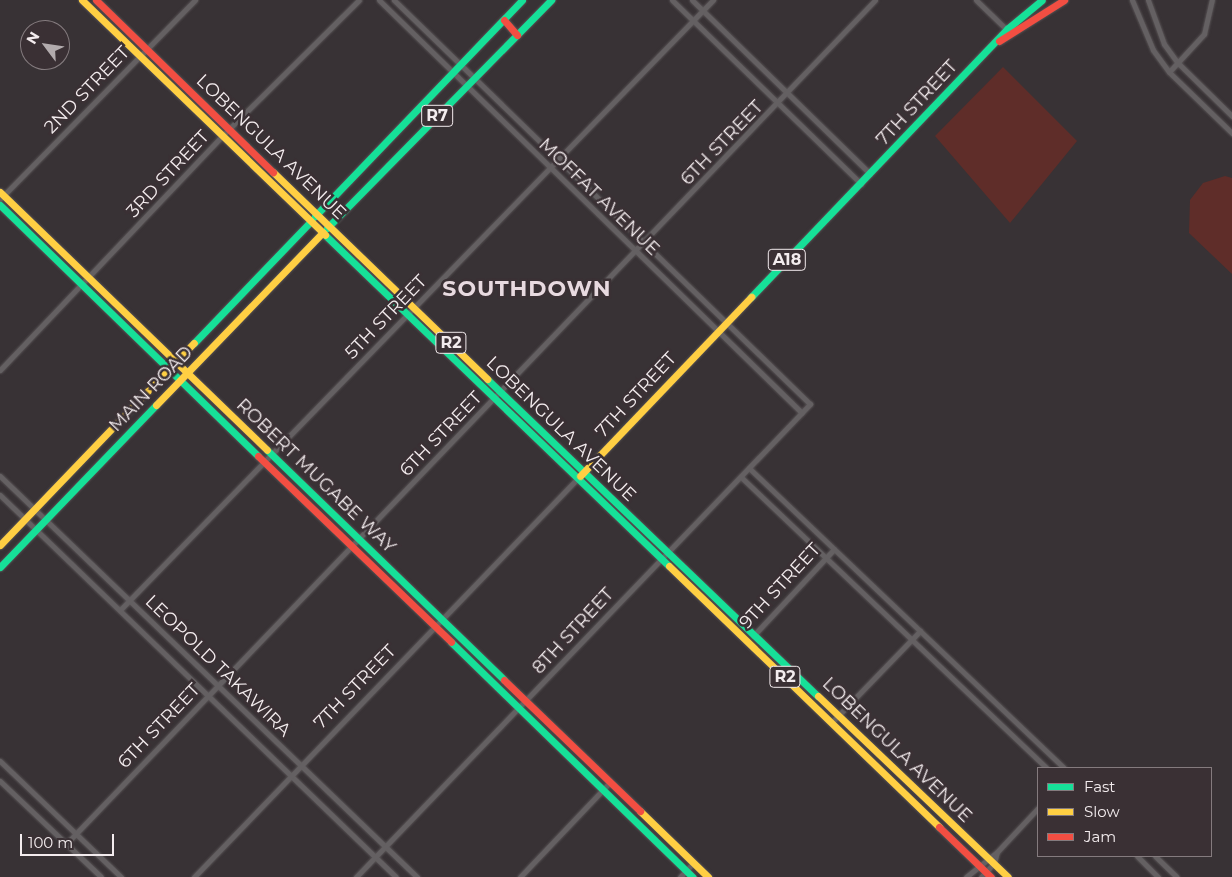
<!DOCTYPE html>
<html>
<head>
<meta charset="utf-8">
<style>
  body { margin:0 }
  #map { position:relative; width:1232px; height:877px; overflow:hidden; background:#383235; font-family:Montserrat,sans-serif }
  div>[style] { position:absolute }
  .green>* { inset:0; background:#5f2d29 }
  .roads { filter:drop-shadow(0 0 1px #565153) drop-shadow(0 0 1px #565153) }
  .street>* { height:5px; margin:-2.5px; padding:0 2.5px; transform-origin:2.5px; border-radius:2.5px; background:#646062 }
  .fast>* { height:7px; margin:-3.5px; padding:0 3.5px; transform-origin:3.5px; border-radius:3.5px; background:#16e098 }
  .slow>* { height:7px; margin:-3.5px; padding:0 3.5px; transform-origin:3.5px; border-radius:3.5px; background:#ffcf43 }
  .jam>* { height:7px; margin:-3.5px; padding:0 3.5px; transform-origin:3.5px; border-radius:3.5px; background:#f24e42 }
  span { translate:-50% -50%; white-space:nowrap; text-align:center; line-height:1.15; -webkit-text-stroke:5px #3a3034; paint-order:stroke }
  .shield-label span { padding:1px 4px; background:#3a3034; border:1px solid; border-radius:4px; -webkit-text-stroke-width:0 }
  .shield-label { font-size:16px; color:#f3ecee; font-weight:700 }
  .street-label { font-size:18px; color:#f3ecee }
  .district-label { font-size:22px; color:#e8dae0; font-weight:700; letter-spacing:1px }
  .legend { position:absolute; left:1037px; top:767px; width:175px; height:90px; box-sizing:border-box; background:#3a3034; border:1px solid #847b7e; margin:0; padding:6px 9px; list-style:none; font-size:15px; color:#f3ecee }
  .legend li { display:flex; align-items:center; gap:10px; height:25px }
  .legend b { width:25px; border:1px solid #847b7e }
  .north { position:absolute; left:20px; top:20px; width:50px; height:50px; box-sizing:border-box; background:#3a3034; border:1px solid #847b7e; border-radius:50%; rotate:301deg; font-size:14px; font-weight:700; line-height:20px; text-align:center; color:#f3ecee }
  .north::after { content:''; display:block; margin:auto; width:18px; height:22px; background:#b2abad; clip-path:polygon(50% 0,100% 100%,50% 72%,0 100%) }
  .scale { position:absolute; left:20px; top:834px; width:94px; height:22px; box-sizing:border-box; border:2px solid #f3ecee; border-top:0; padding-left:6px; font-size:15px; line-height:18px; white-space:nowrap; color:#f3ecee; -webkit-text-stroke:4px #3a3034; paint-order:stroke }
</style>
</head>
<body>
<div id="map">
  <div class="green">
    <div style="clip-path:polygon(1003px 67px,1077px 141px,1010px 223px,935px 136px)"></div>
    <div style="clip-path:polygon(1225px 176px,1232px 178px,1232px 274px,1189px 233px,1190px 200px,1203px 183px)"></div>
  </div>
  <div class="roads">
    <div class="street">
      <div style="left:379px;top:0;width:591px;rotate:44.31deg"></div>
      <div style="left:672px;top:0;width:264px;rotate:44.2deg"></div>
      <div style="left:692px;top:0;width:249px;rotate:44.3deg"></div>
      <div style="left:976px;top:0;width:45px;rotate:44.1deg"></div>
      <div style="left:1132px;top:0;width:54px;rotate:67.2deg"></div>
      <div style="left:1153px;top:50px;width:27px;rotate:54deg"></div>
      <div style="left:1169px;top:72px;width:88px;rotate:44.1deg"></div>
      <div style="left:1148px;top:0;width:47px;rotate:70deg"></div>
      <div style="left:1164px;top:44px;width:24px;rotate:54deg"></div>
      <div style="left:1178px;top:63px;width:76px;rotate:44.5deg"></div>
      <div style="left:1169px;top:72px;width:52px;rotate:-47.4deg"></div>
      <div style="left:1204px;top:34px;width:35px;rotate:-77deg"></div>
      <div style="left:0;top:199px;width:279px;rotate:-45.6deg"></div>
      <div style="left:0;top:370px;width:325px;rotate:-46.5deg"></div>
      <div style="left:224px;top:134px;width:190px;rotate:-44.8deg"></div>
      <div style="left:749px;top:468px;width:435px;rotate:43.6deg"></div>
      <div style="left:0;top:476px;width:579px;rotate:43.88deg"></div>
      <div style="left:741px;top:477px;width:422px;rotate:43.6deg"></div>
      <div style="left:0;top:495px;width:550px;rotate:43.97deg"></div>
      <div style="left:120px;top:610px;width:851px;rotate:-45.81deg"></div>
      <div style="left:753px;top:636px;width:119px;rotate:-47deg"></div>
      <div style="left:832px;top:722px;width:127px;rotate:-46deg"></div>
      <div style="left:0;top:761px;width:168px;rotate:43.8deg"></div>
      <div style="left:0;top:781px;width:139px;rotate:43.5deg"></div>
      <div style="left:66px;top:844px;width:1169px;rotate:-46.21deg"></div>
      <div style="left:1137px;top:856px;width:30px;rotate:45deg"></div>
      <div style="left:1155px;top:856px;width:30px;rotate:44deg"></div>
      <div style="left:194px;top:877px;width:554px;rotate:-46.1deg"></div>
      <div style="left:356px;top:877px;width:656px;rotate:-46.17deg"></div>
      <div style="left:810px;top:404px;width:580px;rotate:-135.84deg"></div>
      <div style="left:520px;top:877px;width:131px;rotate:-46.5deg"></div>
      <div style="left:680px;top:877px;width:19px;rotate:-47deg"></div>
      <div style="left:966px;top:877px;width:40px;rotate:-39deg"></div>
      <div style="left:997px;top:852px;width:60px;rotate:-47deg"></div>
      <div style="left:981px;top:877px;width:19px;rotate:-47deg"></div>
      <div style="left:994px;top:863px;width:11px;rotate:-75deg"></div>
    </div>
    <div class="fast">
      <div style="left:0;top:205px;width:360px;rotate:44.2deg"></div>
      <div style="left:315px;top:216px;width:299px;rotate:-46.2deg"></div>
      <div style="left:327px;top:228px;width:320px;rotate:-45.5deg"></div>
      <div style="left:325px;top:235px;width:477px;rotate:43.9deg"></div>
      <div style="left:751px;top:297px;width:371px;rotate:-46.3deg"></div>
      <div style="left:1007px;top:29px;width:45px;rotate:-39.6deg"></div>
      <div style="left:194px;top:343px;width:170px;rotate:-46.2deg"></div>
      <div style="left:487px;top:379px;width:458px;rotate:43.8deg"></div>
      <div style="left:267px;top:450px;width:330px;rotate:44.1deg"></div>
      <div style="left:0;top:567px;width:225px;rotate:-46.1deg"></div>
      <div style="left:451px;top:642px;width:337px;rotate:44.2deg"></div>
    </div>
    <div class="slow">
      <div style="left:82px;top:0;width:338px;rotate:44deg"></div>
      <div style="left:273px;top:172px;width:298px;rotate:44deg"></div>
      <div style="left:0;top:192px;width:371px;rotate:44deg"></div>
      <div style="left:156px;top:405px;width:240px;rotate:-46deg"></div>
      <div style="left:580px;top:476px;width:248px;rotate:-46.3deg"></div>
      <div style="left:0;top:545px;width:280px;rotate:-46.2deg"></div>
      <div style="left:669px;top:566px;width:376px;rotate:44deg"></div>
      <div style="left:818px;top:696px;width:262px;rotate:43.6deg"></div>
      <div style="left:640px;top:811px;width:95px;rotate:44.1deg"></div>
    </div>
    <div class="jam">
      <div style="left:96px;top:0;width:247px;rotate:44.2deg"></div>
      <div style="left:504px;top:20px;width:20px;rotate:49deg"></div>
      <div style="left:999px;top:41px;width:77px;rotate:-32.2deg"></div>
      <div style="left:258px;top:456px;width:268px;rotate:43.9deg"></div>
      <div style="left:504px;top:680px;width:189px;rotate:43.9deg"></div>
      <div style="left:939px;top:827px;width:72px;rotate:43.9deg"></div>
    </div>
  </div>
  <div class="shield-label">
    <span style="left:437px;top:116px">R7</span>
    <span style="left:787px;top:260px">A18</span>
    <span style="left:451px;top:343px">R2</span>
    <span style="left:785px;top:677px">R2</span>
  </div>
  <div class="street-label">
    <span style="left:87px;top:90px;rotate:-46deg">2ND STREET</span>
    <span style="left:917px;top:103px;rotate:-47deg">7TH STREET</span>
    <span style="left:722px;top:143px;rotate:-46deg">6TH STREET</span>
    <span style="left:271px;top:147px;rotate:44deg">LOBENGULA AVENUE</span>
    <span style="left:168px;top:174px;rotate:-47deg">3RD STREET</span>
    <span style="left:599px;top:197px;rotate:44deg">MOFFAT AVENUE</span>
    <span style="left:386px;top:317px;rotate:-46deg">5TH STREET</span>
    <span style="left:151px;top:389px;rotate:-46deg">MAIN ROAD</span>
    <span style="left:636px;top:395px;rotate:-47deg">7TH STREET</span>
    <span style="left:561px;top:429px;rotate:44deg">LOBENGULA AVENUE</span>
    <span style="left:441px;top:434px;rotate:-46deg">6TH STREET</span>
    <span style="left:316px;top:476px;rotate:44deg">ROBERT MUGABE WAY</span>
    <span style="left:780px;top:586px;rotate:-47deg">9TH STREET</span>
    <span style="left:573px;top:631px;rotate:-47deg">8TH STREET</span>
    <span style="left:218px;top:666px;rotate:44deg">LEOPOLD TAKAWIRA</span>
    <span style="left:355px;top:687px;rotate:-46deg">7TH STREET</span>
    <span style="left:159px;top:726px;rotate:-46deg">6TH STREET</span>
    <span style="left:897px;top:750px;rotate:44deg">LOBENGULA AVENUE</span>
  </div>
  <div class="district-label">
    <span style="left:527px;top:289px">SOUTHDOWN</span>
  </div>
  <ul class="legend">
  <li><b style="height:6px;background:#16e098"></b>Fast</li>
  <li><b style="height:6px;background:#ffcf43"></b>Slow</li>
  <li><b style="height:6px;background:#f24e42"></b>Jam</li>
  </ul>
  <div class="north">N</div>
  <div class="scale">100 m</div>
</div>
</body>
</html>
